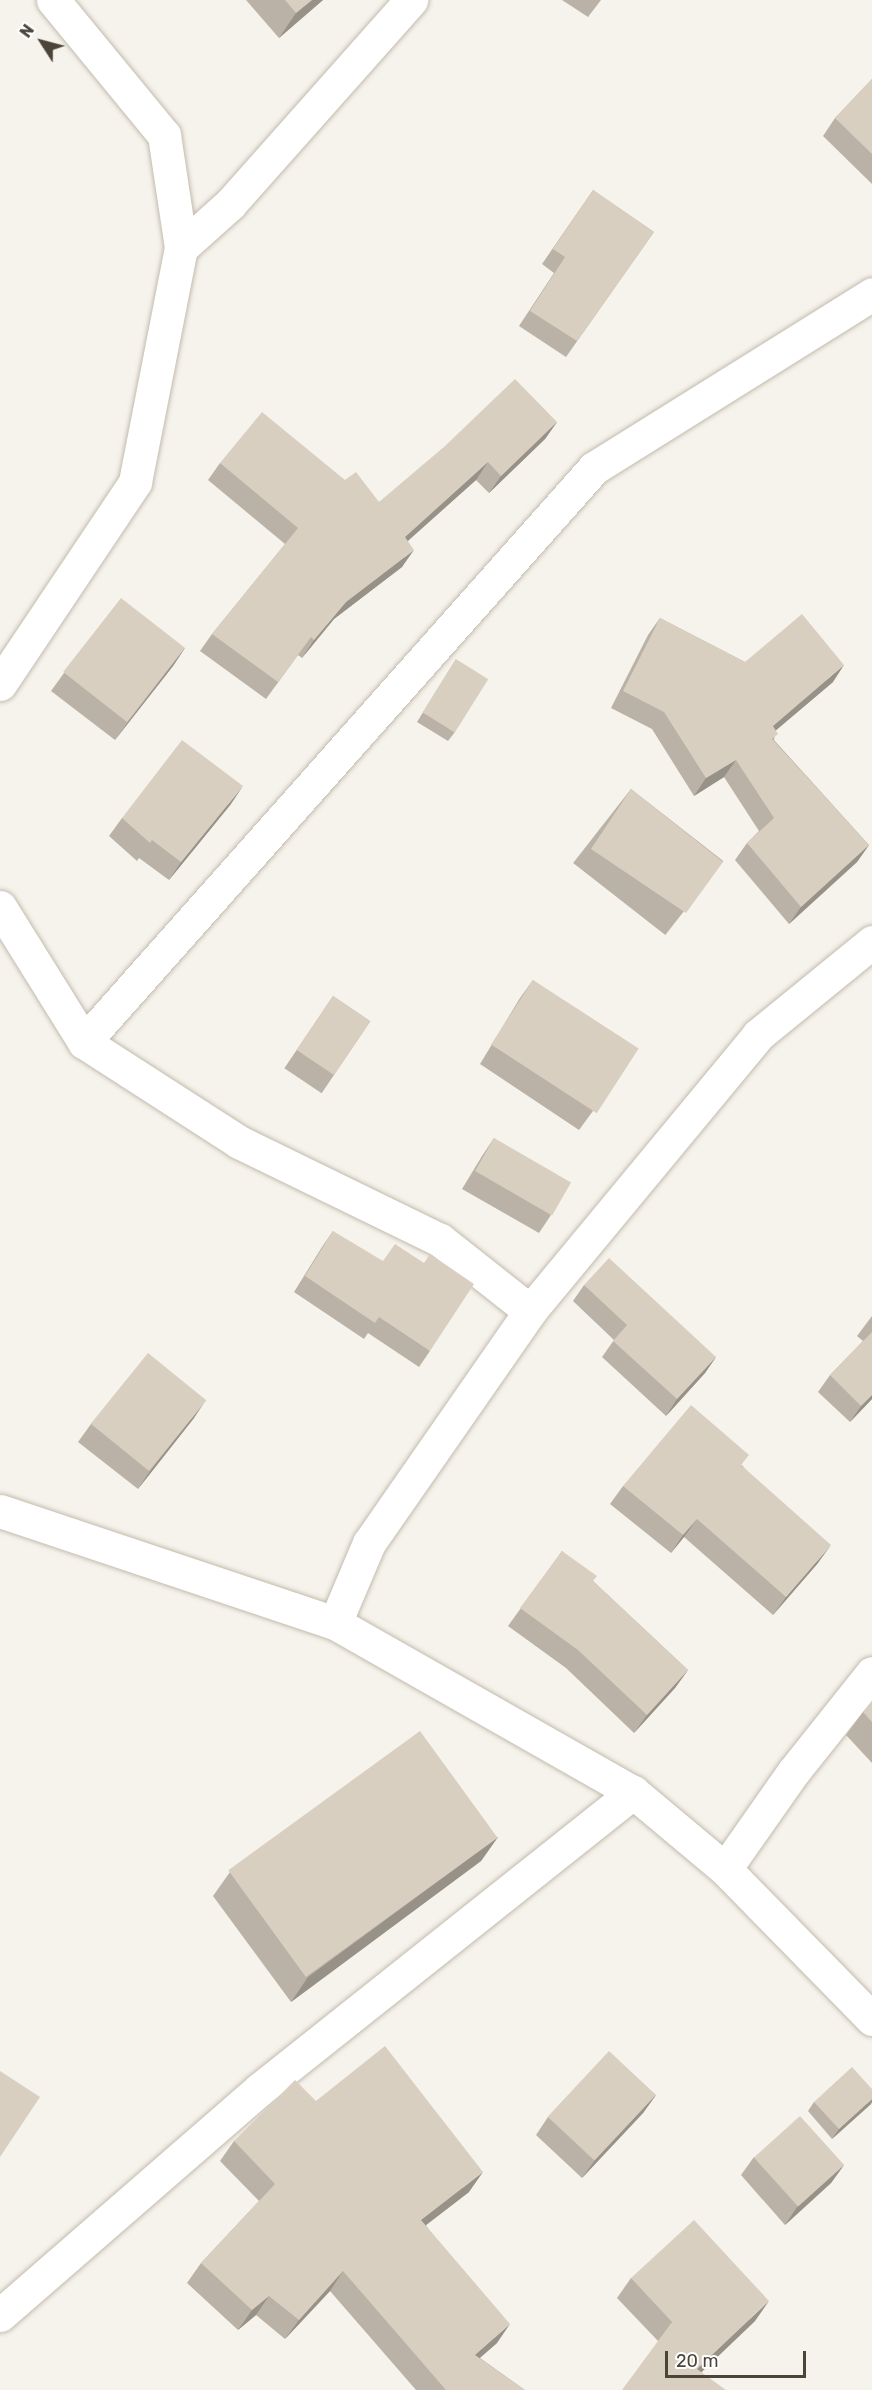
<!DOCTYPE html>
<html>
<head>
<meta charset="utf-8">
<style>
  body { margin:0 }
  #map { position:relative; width:872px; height:2390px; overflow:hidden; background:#f6f3ec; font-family:Rubik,sans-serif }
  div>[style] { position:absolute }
  .roads { filter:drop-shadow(0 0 2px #c2bbae) drop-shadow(0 0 2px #c2bbae) }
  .minor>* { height:33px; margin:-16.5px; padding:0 16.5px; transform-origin:16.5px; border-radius:16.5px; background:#fff }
  .wall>* { inset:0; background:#bab2a6; transform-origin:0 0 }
  .shaded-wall>* { inset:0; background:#979187 }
  .building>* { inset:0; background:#d8cfc1; transform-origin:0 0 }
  span { translate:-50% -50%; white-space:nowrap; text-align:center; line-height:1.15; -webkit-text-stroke:4.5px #fff; paint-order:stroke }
  .north { position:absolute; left:12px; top:12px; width:60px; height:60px; -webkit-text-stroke:4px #fff; paint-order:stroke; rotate:306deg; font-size:16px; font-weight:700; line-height:24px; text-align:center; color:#4b4439 }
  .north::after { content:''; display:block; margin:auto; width:21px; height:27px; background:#4b4439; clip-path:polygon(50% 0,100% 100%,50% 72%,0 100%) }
  .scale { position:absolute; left:665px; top:2351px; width:141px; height:27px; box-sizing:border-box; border:3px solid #4b4439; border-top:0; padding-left:8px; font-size:18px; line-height:21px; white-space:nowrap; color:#4b4439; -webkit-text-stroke:4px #fff; paint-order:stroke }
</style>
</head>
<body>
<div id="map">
  <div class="roads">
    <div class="minor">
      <div style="left:53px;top:0;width:175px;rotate:50.6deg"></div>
      <div style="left:164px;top:135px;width:114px;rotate:81.4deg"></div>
      <div style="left:0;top:684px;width:243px;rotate:-56.2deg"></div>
      <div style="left:135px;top:482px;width:238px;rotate:-78.9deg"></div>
      <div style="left:181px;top:248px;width:66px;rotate:-41.9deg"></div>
      <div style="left:230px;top:204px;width:273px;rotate:-48.4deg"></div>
      <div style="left:0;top:907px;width:159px;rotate:58.1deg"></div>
      <div style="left:530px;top:1311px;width:115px;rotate:-141.7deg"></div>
      <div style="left:440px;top:1240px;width:224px;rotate:-154deg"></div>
      <div style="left:239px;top:1142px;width:184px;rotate:-147.2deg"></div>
      <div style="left:84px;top:1042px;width:768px;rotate:-48.38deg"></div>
      <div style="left:594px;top:468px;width:328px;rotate:-32deg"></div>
      <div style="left:0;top:1511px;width:353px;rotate:18.5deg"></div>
      <div style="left:335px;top:1623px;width:343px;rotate:29.6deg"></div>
      <div style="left:633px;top:1792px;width:120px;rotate:39.9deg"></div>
      <div style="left:725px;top:1869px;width:210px;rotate:45.6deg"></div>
      <div style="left:335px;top:1623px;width:87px;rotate:-67deg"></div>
      <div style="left:369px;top:1543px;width:282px;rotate:-55.2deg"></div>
      <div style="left:530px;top:1311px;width:358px;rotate:-50.4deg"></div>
      <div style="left:758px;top:1035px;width:147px;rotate:-39.2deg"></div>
      <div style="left:725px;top:1869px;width:120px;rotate:-54.9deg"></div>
      <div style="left:794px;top:1771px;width:125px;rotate:-51.5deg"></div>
      <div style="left:0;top:2315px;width:344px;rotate:-41deg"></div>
      <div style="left:260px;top:2089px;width:477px;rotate:-38.5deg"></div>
    </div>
  </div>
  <div class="wall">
    <div style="clip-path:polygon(246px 0,323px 0,279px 38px)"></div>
    <div style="clip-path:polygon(562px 0,601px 0,588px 17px)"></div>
    <div style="clip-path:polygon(872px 79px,872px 184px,823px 136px,835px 118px)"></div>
    <div style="clip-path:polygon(593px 190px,654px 232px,566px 357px,519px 326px,554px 273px,542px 264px)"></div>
    <div style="clip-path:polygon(557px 422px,545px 439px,489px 493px,476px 480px,408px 541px,402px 567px,334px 619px,302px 658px,298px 655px,266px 699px,200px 651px,212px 634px,285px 544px,208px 480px,220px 463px,345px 480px,379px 502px)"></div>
    <div style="clip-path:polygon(660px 618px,745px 662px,833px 682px,776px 730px,774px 740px,869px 845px,857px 862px,789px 924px,735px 860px,747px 843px,759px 831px,724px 777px,694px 796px,652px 729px,611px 708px,648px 635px)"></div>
    <div style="clip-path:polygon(185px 648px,173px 666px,115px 740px,51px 691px,64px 673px)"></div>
    <div style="clip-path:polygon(456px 659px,455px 732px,448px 741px,417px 722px)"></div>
    <div style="left:631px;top:789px;width:117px;height:94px;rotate:38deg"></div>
    <div style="clip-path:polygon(231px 804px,169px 880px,139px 858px,137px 861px,109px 836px,122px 818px)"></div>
    <div style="clip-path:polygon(533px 980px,626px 1066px,579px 1130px,480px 1064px,520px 998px)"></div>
    <div style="left:333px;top:996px;width:45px;height:87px;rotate:34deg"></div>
    <div style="clip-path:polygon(494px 1138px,551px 1215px,539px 1233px,462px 1189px,482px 1156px)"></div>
    <div style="clip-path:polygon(333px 1231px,430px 1351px,419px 1367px,368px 1333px,364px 1339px,294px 1292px,322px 1247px)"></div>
    <div style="clip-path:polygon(584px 1285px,716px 1357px,705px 1373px,666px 1416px,602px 1357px,614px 1340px,573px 1301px)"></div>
    <div style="clip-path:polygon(872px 1316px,872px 1399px,850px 1422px,818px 1392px,830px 1375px,863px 1341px,857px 1336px)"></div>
    <div style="clip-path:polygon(194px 1418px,138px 1489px,78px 1442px,91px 1424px)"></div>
    <div style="clip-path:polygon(742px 1465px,818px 1563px,773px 1615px,684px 1537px,671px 1553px,610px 1504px,623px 1486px)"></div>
    <div style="clip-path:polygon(562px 1551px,593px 1581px,688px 1670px,675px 1688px,634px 1733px,566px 1668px,508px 1626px)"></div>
    <div style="clip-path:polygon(872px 1704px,872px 1763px,846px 1735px,863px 1712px)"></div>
    <div style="clip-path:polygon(498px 1837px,481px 1861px,291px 2002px,213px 1896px,230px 1872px)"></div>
    <div style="clip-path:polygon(656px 2095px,643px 2113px,582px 2178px,536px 2135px,548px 2117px)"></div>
    <div style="clip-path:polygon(316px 2101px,469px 2192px,426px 2225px,497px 2343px,480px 2358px,525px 2390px,416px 2390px,330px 2291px,285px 2339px,256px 2315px,238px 2330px,187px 2283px,201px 2263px,259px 2201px,220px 2161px,234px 2141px)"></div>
    <div style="clip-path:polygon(814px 2102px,871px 2104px,832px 2139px,808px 2111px)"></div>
    <div style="clip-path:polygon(754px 2157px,844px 2165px,831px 2183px,785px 2225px,741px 2175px)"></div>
    <div style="clip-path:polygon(631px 2278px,755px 2321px,701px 2372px,658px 2341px,617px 2298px)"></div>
  </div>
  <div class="shaded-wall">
    <div style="clip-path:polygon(312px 0,323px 0,279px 38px,296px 13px)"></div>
    <div style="clip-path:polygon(557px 422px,545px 439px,489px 493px,501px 476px)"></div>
    <div style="clip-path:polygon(488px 462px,476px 480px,393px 554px,405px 537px)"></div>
    <div style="clip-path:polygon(414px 550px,402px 567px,334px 619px,302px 658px,314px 640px,346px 602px)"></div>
    <div style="clip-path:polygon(185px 648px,173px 666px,115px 740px,128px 722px)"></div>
    <div style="clip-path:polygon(844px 665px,833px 682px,761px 743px,773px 726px)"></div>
    <div style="clip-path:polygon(736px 760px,724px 777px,694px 796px,706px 778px)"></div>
    <div style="clip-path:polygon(243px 786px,231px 804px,169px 880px,181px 862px)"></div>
    <div style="clip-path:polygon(869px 845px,857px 862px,789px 924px,801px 907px)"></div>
    <div style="clip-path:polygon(716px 1357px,705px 1373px,666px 1416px,677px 1399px)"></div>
    <div style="clip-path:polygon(872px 1395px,872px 1399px,850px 1422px,861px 1406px)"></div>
    <div style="clip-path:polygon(206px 1400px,194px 1418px,138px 1489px,150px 1471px)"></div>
    <div style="clip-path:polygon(697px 1519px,684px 1537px,671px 1553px,683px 1535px)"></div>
    <div style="clip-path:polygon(831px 1545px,818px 1563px,773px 1615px,786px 1597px)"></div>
    <div style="clip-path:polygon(688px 1670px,675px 1688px,634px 1733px,647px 1715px)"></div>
    <div style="clip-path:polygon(498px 1837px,481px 1861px,291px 2002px,308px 1977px)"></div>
    <div style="clip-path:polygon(656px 2095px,643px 2113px,582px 2178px,595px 2160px)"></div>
    <div style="clip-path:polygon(872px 2099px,872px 2102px,871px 2104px,832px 2139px,839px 2129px)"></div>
    <div style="clip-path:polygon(844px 2165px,831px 2183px,785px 2225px,797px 2207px)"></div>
    <div style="clip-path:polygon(483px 2172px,469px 2192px,408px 2239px,421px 2220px)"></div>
    <div style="clip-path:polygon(343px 2271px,330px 2291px,285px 2339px,299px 2320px)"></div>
    <div style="clip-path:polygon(269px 2296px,256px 2315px,238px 2330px,252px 2310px)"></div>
    <div style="clip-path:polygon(769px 2301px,755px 2321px,684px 2389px,697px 2369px)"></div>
    <div style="clip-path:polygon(510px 2324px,497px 2343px,461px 2374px,475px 2355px)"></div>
  </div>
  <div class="building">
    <div style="clip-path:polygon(285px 0,312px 0,296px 13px)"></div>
    <div style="clip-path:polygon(872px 79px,872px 154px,835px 118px)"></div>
    <div style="clip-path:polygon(593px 190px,654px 232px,577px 341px,530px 311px,565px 257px,553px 249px)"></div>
    <div style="clip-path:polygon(515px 379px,557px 422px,501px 476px,488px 462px,405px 537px,414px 550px,346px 602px,314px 640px,311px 637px,278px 682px,212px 634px,298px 528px,220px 463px,262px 412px,345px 480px,356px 472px,379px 502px,445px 446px)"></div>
    <div style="left:121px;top:598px;width:81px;height:94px;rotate:38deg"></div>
    <div style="clip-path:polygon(802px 614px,844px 665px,773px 726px,778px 734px,772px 739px,869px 845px,801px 907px,747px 843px,774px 818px,736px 760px,706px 778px,664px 712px,623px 691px,660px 618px,745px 662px)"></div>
    <div style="left:456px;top:659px;width:38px;height:63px;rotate:32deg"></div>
    <div style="clip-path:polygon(182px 740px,243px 786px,181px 862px,152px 840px,150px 843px,122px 818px)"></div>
    <div style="clip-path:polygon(631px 789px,723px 862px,686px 913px,591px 849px)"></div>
    <div style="left:533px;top:980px;width:126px;height:77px;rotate:33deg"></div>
    <div style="left:333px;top:996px;width:45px;height:65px;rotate:34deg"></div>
    <div style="left:494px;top:1138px;width:89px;height:38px;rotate:30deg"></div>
    <div style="clip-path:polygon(333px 1231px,383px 1261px,395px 1244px,424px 1263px,430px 1254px,474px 1284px,430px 1351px,379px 1317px,375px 1323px,305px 1276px)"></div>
    <div style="clip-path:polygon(609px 1258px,716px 1357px,677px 1399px,613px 1341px,627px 1325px,584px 1285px)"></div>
    <div style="clip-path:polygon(872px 1332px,872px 1395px,861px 1406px,830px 1375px)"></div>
    <div style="left:148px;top:1353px;width:75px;height:91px;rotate:39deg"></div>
    <div style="clip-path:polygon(691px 1405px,749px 1455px,741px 1465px,831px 1545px,786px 1597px,697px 1519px,683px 1535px,623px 1486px)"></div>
    <div style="clip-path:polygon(562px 1551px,597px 1576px,593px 1581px,688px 1670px,647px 1715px,578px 1650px,520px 1608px)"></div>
    <div style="clip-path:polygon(872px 1704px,872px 1722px,863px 1712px)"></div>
    <div style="left:420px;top:1731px;width:132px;height:237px;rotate:54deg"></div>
    <div style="clip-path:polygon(385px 2046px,483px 2172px,421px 2220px,510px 2324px,475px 2355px,525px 2390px,446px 2390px,343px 2271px,299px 2320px,269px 2296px,252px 2310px,201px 2263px,275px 2184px,234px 2141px,295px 2080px,316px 2101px)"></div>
    <div style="left:609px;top:2051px;width:64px;height:90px;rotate:43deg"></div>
    <div style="clip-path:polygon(852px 2067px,872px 2089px,872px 2099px,839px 2129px,814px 2102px)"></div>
    <div style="clip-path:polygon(0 2071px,40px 2097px,0 2157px)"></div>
    <div style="left:800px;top:2116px;width:66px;height:62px;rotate:48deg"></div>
    <div style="clip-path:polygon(694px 2220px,769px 2301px,697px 2369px,726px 2390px,622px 2390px,672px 2322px,631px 2278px)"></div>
  </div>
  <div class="north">N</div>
  <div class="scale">20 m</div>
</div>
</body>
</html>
